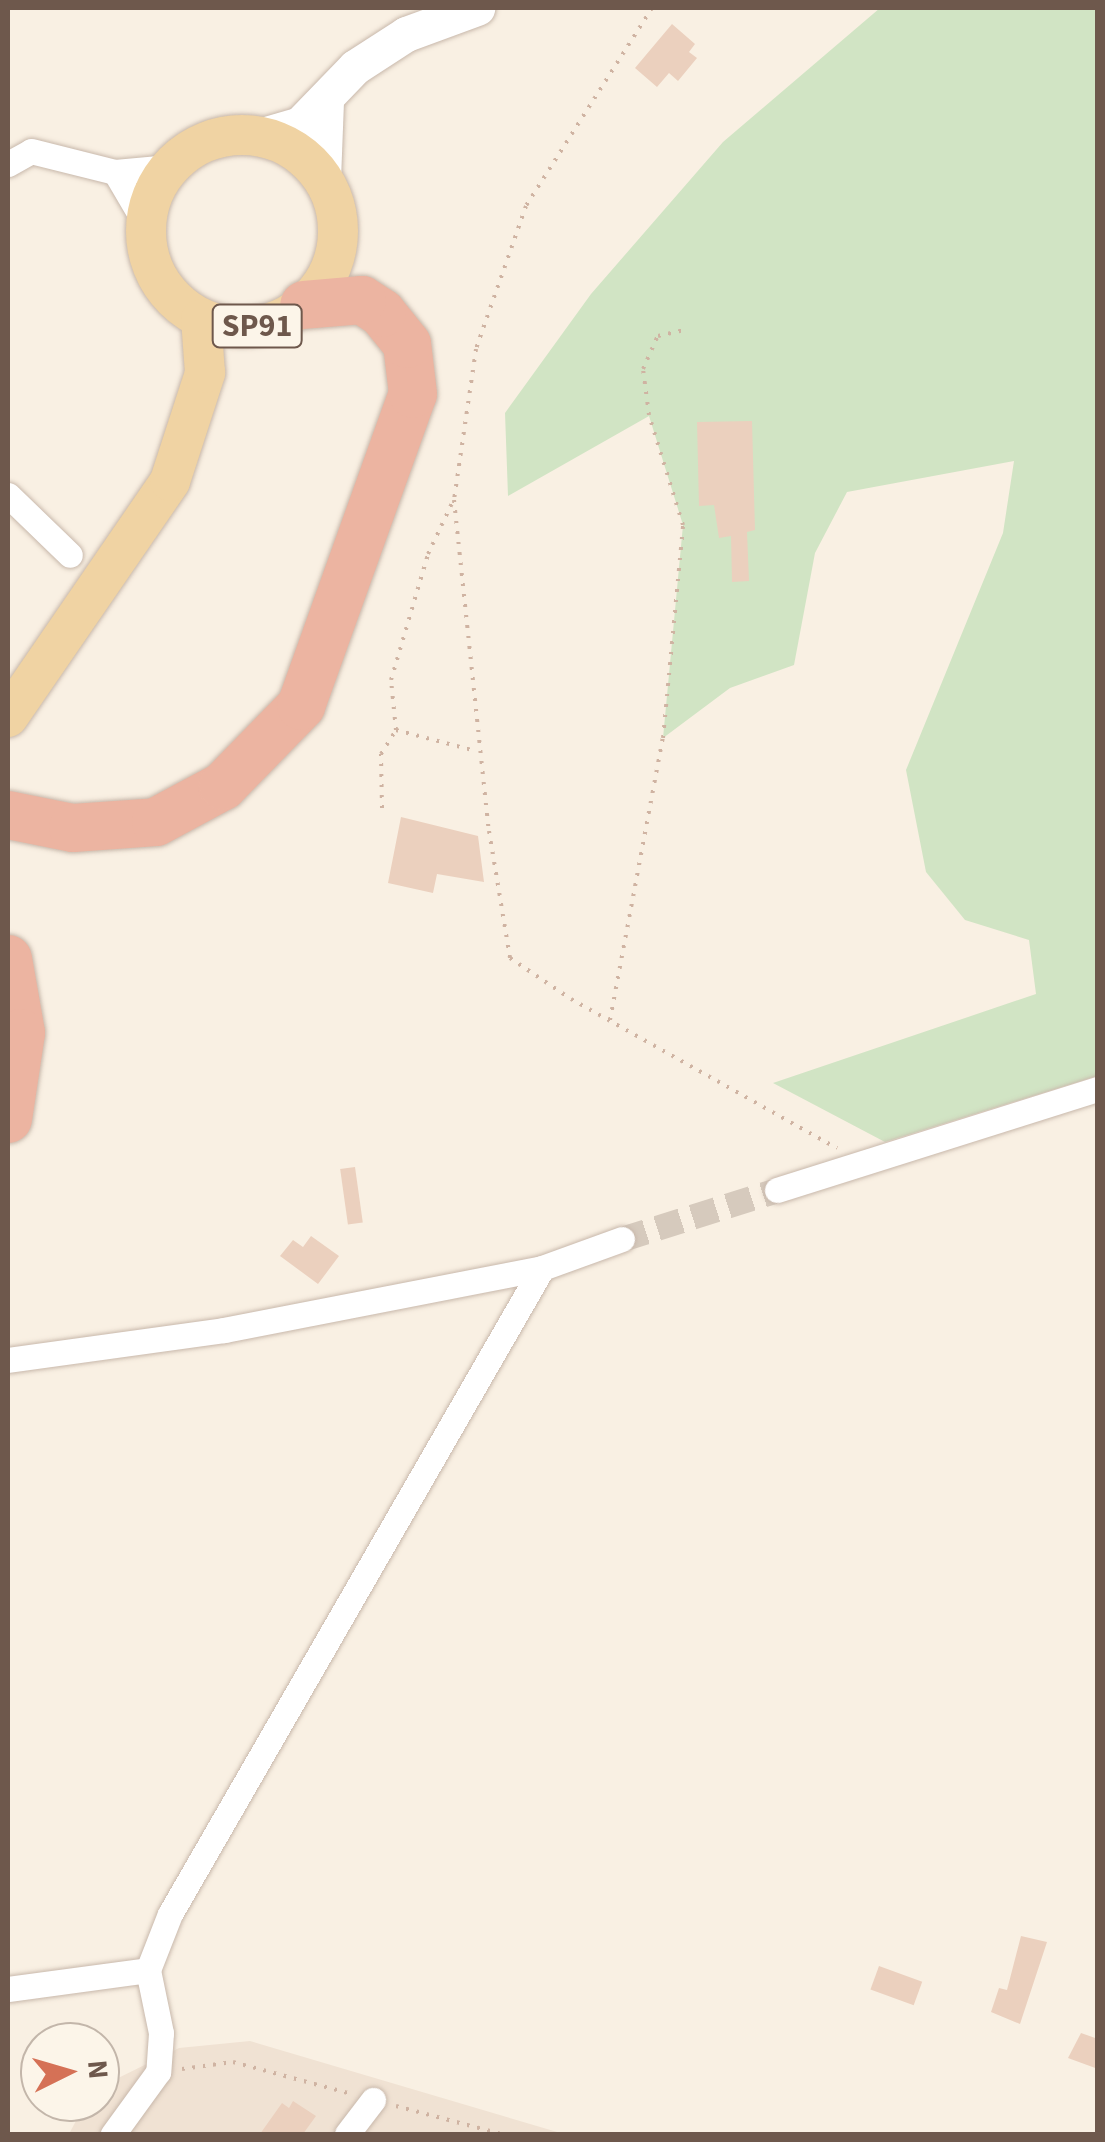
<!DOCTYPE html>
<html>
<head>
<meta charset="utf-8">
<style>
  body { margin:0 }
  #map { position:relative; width:1105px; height:2142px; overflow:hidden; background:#f9f0e3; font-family:"Source Sans 3",sans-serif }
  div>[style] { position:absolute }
  .residential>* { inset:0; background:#f0e2d3 }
  .green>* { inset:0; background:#d1e4c4 }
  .building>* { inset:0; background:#ebd0be; transform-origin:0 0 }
  .street-tunnel>* { height:25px; margin-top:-12.5px; transform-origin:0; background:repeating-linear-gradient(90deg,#d6cabd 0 25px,transparent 0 37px) }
  .path>* { height:4px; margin-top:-2px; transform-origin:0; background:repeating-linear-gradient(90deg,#cfb3a2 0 2.5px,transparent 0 10.5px) }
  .roads { filter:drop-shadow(0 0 2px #c8b8ab) drop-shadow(0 0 2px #c8b8ab) }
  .street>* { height:25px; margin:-12.5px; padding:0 12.5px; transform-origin:12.5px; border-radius:12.5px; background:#fff }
  .secondary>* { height:35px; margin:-17.5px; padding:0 17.5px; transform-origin:17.5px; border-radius:17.5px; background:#fff }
  .primary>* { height:40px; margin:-20px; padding:0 20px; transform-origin:20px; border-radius:20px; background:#f0d3a3 }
  .primary>.ring { margin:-20px; padding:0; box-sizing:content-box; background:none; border:40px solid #f0d3a3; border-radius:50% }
  .highway>* { height:48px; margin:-24px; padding:0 24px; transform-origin:24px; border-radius:24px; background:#ecb4a1 }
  span { translate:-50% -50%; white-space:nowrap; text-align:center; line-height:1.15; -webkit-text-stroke:8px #fcf5e9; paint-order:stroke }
  .shield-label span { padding:2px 8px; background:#fcf5e9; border:2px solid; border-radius:8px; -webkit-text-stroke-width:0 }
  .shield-label { font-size:32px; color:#6e584c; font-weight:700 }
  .frame { position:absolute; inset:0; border:10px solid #6e584c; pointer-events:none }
  .north { position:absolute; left:20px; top:2022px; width:100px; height:100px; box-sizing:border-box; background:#fcf5e9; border:2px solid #c3b6aa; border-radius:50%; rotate:85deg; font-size:28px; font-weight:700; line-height:40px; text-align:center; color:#6e584c }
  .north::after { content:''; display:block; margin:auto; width:35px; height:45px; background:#d57156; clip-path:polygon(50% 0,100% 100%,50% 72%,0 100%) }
</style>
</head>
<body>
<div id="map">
  <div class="residential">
    <div style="clip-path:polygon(250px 2041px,564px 2134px,69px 2134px,86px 2102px,100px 2102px,100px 2087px,179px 2048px)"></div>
  </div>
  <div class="green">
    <div style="clip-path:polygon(880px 8px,1097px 8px,1097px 1076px,885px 1142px,773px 1083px,1036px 994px,1029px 940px,965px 920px,926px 872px,906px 770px,1003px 533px,1014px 461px,847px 492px,815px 553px,794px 665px,730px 688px,663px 738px,683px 525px,649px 416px,508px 496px,505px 413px,591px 294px,723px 142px)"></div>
  </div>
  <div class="building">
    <div style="clip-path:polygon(672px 24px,695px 44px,689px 52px,697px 58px,678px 81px,669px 73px,657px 87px,635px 68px)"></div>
    <div style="clip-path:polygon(752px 421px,755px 530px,747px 532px,749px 581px,732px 582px,731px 536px,719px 538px,714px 505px,699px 506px,697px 422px)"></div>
    <div style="clip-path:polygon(401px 817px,478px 836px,484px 882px,437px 874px,433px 893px,388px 883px)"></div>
    <div style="left:355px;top:1167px;width:56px;height:15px;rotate:82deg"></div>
    <div style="clip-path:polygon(311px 1236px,339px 1256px,318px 1284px,280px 1256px,293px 1240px,303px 1247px)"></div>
    <div style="clip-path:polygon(1021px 1936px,1047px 1942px,1020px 2024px,991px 2012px,999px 1988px,1007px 1990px)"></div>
    <div style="left:879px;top:1966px;width:46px;height:25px;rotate:20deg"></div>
    <div style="clip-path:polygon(1081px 2033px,1098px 2039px,1098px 2069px,1068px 2058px)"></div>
    <div style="clip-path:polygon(293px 2101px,316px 2116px,303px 2134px,260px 2134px,282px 2103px,289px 2108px)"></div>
  </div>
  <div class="street-tunnel">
    <div style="left:622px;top:1239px;width:163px;rotate:-17.5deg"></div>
  </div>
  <div class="path">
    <div style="left:652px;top:8px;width:235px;rotate:122.5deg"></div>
    <div style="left:526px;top:206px;width:151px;rotate:109.3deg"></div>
    <div style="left:476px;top:349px;width:153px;rotate:98.3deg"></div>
    <div style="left:454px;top:500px;width:333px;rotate:84deg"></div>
    <div style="left:489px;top:831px;width:129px;rotate:80.6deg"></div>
    <div style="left:510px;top:958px;width:73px;rotate:33.9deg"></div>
    <div style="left:571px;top:999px;width:305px;rotate:29.3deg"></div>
    <div style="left:396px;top:730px;width:50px;rotate:-95.7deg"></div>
    <div style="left:391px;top:680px;width:131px;rotate:-73.6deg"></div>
    <div style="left:428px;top:554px;width:59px;rotate:-64.7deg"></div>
    <div style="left:382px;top:808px;width:54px;rotate:-91.1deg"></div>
    <div style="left:381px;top:754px;width:28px;rotate:-58deg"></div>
    <div style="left:396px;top:730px;width:83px;rotate:14.7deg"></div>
    <div style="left:610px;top:1020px;width:287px;rotate:-79.4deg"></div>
    <div style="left:663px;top:738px;width:214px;rotate:-84.6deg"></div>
    <div style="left:683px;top:525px;width:115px;rotate:-107.2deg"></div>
    <div style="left:649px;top:415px;width:46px;rotate:-97.4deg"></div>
    <div style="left:643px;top:369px;width:36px;rotate:-66deg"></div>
    <div style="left:658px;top:336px;width:28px;rotate:-13deg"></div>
    <div style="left:182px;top:2069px;width:51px;rotate:-7.8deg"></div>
    <div style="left:233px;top:2062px;width:119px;rotate:15.1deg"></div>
    <div style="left:396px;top:2106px;width:109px;rotate:14.9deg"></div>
  </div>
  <div class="roads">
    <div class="street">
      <div style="left:8px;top:164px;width:26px;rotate:-29deg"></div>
      <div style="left:31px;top:151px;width:87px;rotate:14deg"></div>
      <div style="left:115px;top:172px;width:55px;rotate:-5.2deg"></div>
      <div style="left:115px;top:172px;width:59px;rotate:59.5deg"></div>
      <div style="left:8px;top:495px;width:86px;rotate:44.1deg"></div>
      <div style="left:777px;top:1190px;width:337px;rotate:-17.5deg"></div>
      <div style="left:8px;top:1360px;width:218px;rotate:-7.9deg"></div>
      <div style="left:224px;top:1330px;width:324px;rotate:-11deg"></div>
      <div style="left:542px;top:1268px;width:85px;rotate:-19.9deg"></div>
      <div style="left:148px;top:1970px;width:60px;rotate:-68.6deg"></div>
      <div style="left:170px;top:1914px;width:745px;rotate:-60.06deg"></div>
      <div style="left:8px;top:1989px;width:141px;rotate:-7.7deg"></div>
      <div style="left:148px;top:1970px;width:64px;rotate:78.3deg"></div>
      <div style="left:161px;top:2033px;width:39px;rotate:94deg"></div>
      <div style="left:158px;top:2072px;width:77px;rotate:126deg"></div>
      <div style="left:347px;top:2134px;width:43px;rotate:-52.6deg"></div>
    </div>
    <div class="secondary">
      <div style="left:259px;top:136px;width:43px;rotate:-16.3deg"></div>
      <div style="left:300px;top:124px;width:79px;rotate:-46deg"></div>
      <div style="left:355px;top:67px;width:61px;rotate:-32.9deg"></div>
      <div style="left:406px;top:34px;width:76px;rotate:-20.1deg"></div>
      <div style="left:323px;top:179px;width:77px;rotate:-87.8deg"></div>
    </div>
    <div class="primary">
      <div class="ring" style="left:146px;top:135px;width:152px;height:152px"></div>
      <div style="left:8px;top:717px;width:286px;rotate:-55.5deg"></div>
      <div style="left:170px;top:481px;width:114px;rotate:-72deg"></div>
      <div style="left:205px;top:373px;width:54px;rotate:-94.2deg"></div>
    </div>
    <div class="highway">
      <div style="left:8px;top:815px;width:66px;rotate:11.3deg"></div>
      <div style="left:73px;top:828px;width:83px;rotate:-4.1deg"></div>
      <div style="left:156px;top:822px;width:76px;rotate:-28.2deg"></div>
      <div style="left:223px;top:786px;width:112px;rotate:-45.7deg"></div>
      <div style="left:301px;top:706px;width:331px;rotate:-70.3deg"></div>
      <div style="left:413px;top:394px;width:50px;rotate:-96.8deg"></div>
      <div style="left:407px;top:344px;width:40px;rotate:-129deg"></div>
      <div style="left:382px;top:313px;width:24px;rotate:-147deg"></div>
      <div style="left:362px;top:300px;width:58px;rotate:175.1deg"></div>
      <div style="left:8px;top:959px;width:75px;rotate:80deg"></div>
      <div style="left:21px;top:1033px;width:87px;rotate:98.6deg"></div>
    </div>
  </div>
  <div class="shield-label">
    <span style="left:257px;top:326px">SP91</span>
  </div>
  <div class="frame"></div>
  <div class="north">N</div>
</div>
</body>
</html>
